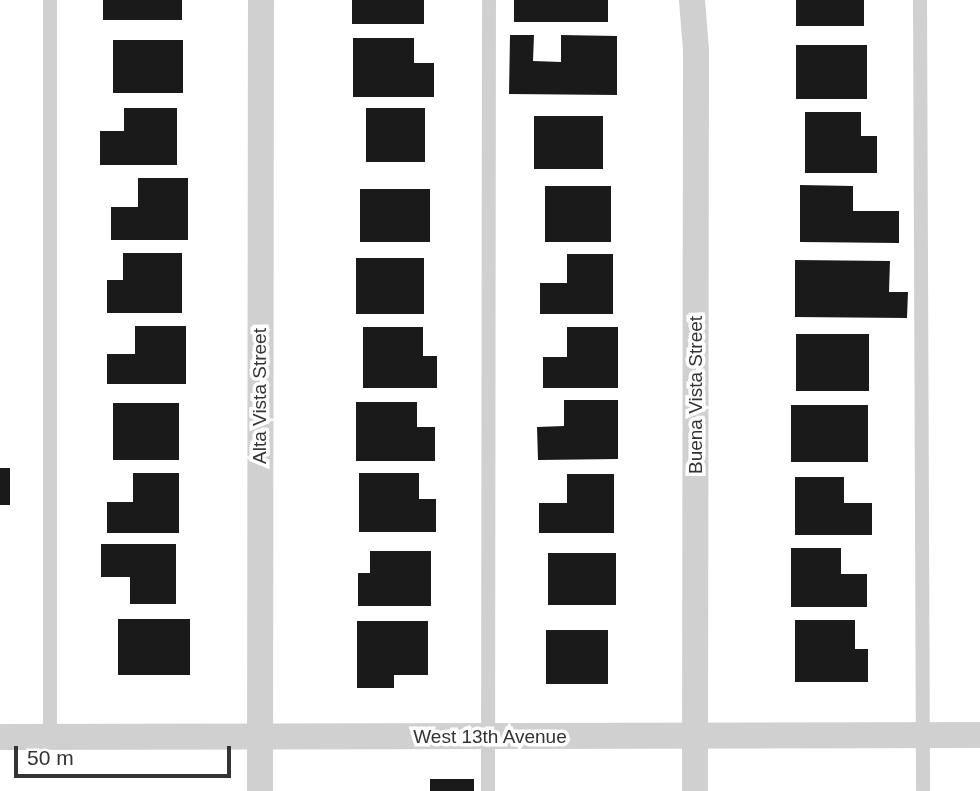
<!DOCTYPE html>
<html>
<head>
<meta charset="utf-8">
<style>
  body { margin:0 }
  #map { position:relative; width:980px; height:791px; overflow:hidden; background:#fff; font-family:Helvetica,sans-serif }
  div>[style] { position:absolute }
  .building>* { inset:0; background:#1a1a1a; transform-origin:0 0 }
  .lane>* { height:14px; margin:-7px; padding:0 7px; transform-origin:7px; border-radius:7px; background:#d0d0d0 }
  .street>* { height:26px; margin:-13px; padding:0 13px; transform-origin:13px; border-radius:13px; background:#d0d0d0 }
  span { translate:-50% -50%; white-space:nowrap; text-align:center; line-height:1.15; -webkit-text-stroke:7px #fff; paint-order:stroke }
  .street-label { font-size:19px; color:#333 }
  .scale { position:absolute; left:14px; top:746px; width:217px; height:32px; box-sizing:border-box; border:4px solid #333; border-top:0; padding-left:9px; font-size:21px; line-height:24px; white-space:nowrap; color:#333; -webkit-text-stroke:5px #fff; paint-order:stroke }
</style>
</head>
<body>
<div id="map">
  <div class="building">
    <div style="left:103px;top:0;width:79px;height:20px"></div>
    <div style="left:352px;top:0;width:72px;height:24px"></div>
    <div style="left:514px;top:0;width:94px;height:22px"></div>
    <div style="left:796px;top:0;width:68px;height:26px"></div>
    <div style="clip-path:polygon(510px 35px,534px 35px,533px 61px,561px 62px,561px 35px,617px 36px,617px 95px,509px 94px)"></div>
    <div style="clip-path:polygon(353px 38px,414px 38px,414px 63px,434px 63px,434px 97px,353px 97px)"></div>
    <div style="left:113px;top:40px;width:70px;height:53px"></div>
    <div style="left:796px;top:45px;width:71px;height:54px"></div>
    <div style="clip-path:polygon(124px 108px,177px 108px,177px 165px,100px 165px,100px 131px,124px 131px)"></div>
    <div style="left:366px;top:108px;width:59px;height:54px"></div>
    <div style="clip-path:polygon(805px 112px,861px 112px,861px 136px,877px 136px,877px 173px,805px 173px)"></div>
    <div style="left:534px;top:116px;width:69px;height:53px"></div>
    <div style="clip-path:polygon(138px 178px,188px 178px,188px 240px,111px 240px,111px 207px,138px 207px)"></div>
    <div style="clip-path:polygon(800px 185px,853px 186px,853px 211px,899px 211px,899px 243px,800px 242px)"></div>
    <div style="left:545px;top:186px;width:66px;height:56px"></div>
    <div style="left:360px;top:189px;width:70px;height:53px"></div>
    <div style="clip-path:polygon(123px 253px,182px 253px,182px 313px,107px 313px,107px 280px,123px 280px)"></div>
    <div style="clip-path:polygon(567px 254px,613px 254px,613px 314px,540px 314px,540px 283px,567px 283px)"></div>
    <div style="left:356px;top:258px;width:68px;height:56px"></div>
    <div style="clip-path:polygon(795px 260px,890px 261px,889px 292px,908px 292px,907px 318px,795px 317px)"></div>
    <div style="clip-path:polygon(135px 326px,186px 326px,186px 384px,107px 384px,107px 354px,135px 354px)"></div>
    <div style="clip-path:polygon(363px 327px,423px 327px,423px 356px,437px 356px,437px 388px,363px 388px)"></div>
    <div style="clip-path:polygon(567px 327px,618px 327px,618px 388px,543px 388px,543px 357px,567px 357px)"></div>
    <div style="left:796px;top:334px;width:73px;height:57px"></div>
    <div style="clip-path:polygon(564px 400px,618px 400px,618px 459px,538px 460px,537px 427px,564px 426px)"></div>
    <div style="clip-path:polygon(356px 402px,417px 402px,417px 427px,435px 427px,435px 461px,356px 461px)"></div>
    <div style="left:113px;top:403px;width:66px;height:57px"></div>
    <div style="left:791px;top:405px;width:77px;height:57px"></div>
    <div style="left:0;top:468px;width:10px;height:37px"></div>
    <div style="clip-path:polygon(133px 473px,179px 473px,179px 533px,107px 533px,107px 502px,133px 502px)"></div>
    <div style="clip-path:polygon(359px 473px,419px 473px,419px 499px,436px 499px,436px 532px,359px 532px)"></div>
    <div style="clip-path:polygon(567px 474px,614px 474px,614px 533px,539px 533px,539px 503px,567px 503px)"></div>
    <div style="clip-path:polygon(795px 477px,844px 477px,844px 503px,872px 503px,872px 535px,795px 535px)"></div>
    <div style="clip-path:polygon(101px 544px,176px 544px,176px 604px,130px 604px,130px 577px,101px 577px)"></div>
    <div style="clip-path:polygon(791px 548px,841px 548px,841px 574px,867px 574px,867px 607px,791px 607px)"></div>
    <div style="clip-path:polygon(370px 551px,431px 551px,431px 606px,358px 606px,358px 573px,370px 573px)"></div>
    <div style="left:548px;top:553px;width:68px;height:52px"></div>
    <div style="left:118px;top:619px;width:72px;height:56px"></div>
    <div style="clip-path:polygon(795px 620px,855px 620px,855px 649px,868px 649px,868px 682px,795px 682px)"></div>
    <div style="clip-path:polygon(357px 621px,428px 621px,428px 675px,394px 675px,394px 688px,357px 688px)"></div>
    <div style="left:546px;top:630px;width:62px;height:54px"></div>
    <div style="left:430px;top:779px;width:44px;height:12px"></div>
  </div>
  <div class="lane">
    <div style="left:50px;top:0;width:738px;rotate:90deg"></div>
    <div style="left:920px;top:0;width:791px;rotate:89.78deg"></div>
    <div style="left:488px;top:791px;width:791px;rotate:-89.93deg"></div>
  </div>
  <div class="street">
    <div style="left:692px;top:0;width:51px;rotate:85.5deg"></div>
    <div style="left:696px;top:51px;width:740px;rotate:90.08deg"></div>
    <div style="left:0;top:737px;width:980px;rotate:-0.12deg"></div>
    <div style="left:260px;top:791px;width:791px;rotate:-89.93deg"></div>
  </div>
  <div class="street-label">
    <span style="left:696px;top:395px;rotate:-90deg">Buena Vista Street</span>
    <span style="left:260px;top:396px;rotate:-90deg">Alta Vista Street</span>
    <span style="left:490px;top:737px">West 13th Avenue</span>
  </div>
  <div class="scale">50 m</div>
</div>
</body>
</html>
